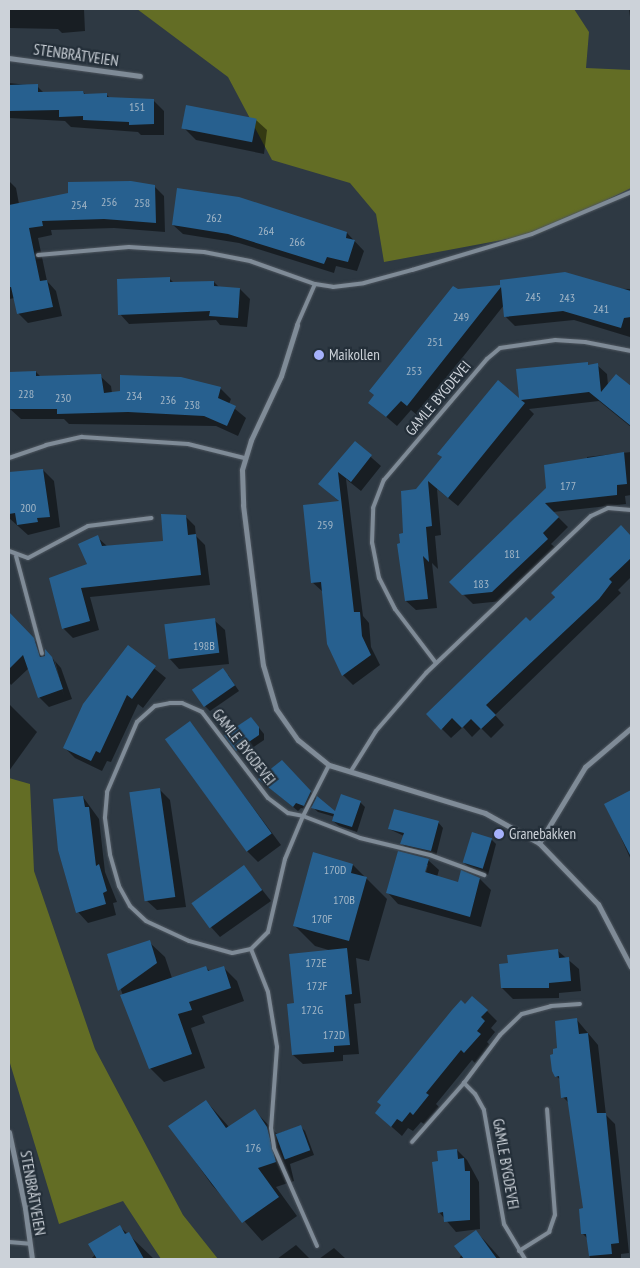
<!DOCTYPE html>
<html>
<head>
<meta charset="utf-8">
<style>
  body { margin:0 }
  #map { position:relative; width:640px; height:1268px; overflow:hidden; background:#2e3943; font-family:"PT Sans Narrow",sans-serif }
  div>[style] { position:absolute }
  .forest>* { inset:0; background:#636d25 }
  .shadow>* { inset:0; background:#0007 }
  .building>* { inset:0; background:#27608f; transform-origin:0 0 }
  .roads { filter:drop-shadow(0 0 1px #4d555e) drop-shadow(0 0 1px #4d555e) }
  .lane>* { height:4px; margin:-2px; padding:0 2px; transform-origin:2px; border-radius:2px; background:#7f8b97 }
  .street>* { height:5px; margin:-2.5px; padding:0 2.5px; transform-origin:2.5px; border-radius:2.5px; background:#7f8b97 }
  .dots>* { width:14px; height:14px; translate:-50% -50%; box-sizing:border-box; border:2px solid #242f39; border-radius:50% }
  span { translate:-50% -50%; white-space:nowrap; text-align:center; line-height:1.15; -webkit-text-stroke:4.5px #242f39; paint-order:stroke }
  .number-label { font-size:12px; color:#a3b6c6 }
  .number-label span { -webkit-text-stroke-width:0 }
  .street-label { font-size:15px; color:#ccd2d9 }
  .poi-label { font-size:15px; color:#ccd2d9 }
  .left { translate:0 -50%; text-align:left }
  .frame { position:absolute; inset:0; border:10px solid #ccd2d9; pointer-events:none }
</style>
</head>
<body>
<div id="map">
  <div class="forest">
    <div style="clip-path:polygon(137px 9px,574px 9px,589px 32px,586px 68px,631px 70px,631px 188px,540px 233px,384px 262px,376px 214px,350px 183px,272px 160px,228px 77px)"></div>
    <div style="clip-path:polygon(9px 778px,30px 784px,34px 871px,95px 1049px,183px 1215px,218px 1259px,161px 1259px,123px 1201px,59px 1224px,9px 1060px)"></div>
  </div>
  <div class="shadow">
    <div style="clip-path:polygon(9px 9px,84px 9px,85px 31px,62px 33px,58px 29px,9px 28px)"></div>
    <div style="clip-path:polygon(629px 9px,631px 9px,631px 26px,631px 25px)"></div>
    <div style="clip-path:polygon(9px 83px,37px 86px,44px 93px,83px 92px,86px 95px,106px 94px,110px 98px,153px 100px,164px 111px,164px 135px,141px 135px,138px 132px,71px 127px,65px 121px,9px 118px)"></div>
    <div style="clip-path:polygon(256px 120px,267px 130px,264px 154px,196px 140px,185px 129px)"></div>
    <div style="clip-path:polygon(9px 181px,16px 188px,19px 204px,154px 186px,164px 196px,165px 232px,114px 228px,51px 230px,52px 235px,38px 238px,47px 281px,56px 291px,62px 316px,28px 323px,18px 313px,15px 298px,9px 299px,9px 260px,15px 259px,9px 227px)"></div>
    <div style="clip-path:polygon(173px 225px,347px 233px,364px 251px,357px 271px,336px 266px,334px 273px,239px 243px,183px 234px)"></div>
    <div style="clip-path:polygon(169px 278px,174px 283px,214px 282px,220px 288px,240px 289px,250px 299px,247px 327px,220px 325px,216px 320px,129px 324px,120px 314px)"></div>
    <div style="clip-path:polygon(502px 286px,631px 289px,630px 337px,574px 320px,515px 326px,505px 316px,504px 305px,417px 415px,411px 410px,397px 426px,370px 403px,458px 291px)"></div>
    <div style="clip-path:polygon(597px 365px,607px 374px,608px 385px,616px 376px,631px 388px,631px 427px,599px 401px,529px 409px,534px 414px,458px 506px,437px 489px,441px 535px,435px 536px,438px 569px,432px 563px,437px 608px,416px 610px,406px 601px,401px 544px,417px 490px,443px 458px,439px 454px,520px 401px,517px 370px)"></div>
    <div style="clip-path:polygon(36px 372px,41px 377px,100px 376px,111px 386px,112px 393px,220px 388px,231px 399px,229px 404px,246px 418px,238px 436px,216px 426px,69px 424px,64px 419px,21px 419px,10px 409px)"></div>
    <div style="clip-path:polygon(355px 443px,381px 466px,361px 491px,346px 479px,363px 616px,369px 623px,371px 647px,380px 665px,353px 685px,343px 675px,328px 644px,323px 592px,312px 582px,340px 502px,319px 484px)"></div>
    <div style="clip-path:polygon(631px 452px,631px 495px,625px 496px,626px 504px,553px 512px,568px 527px,551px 544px,557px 549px,502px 601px,473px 604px,451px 582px,587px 461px,587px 457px)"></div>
    <div style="clip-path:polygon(43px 470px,54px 481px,60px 527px,28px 535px,9px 518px,9px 480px)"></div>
    <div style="clip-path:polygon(185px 516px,195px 526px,196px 536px,205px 545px,210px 585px,90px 597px,99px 630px,73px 638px,63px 628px,97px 537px,107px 546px,165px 542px)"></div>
    <div style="clip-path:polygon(621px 527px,631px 537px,631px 577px,618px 590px,621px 593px,495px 715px,504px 725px,491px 738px,481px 728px,472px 737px,463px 727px,451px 738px,427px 714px,530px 623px)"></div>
    <div style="clip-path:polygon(9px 614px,43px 649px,45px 657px,46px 653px,54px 660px,64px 696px,55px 661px,61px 668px,72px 699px,49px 707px,39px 697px,29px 668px,11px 685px,9px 682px)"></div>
    <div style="clip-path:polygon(214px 620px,225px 630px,229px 664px,179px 669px,169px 658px)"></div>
    <div style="clip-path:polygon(128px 647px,166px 678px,143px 708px,138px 704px,111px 762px,107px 761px,102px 771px,75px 758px,65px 748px)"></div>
    <div style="clip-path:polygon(228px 675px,239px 691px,210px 711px,205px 706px)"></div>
    <div style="clip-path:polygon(9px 704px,37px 732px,9px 771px)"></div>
    <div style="clip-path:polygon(251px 718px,264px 734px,264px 740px,242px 755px,237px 750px)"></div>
    <div style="clip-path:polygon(190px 723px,281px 845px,258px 862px,247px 851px)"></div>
    <div style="clip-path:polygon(282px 761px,317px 799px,336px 813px,360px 802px,365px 807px,357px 832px,339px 826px,333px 821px,335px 817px,318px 812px,311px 806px,309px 810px,301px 808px,298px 811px,265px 784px)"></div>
    <div style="clip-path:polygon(159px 789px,170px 800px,186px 907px,157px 910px,146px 900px)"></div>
    <div style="clip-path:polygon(631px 791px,631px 860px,606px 804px)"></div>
    <div style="clip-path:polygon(83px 797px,99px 819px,105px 872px,117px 902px,113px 903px,116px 915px,88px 923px,78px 912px)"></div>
    <div style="clip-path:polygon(438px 822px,443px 828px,436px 856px,407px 849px,402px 844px,404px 836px,389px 829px)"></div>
    <div style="clip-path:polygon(491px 839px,496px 844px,488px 875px,470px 868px,464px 863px)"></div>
    <div style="clip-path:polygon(evenodd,428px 860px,439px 870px,437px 877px,459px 883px,480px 879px,491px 890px,481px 927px,398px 904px,388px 893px,428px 860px,425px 865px,428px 865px,424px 879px,425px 865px)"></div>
    <div style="clip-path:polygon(353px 865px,387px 899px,369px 961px,356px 958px,361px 1003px,354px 1004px,359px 1054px,343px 1055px,343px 1061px,303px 1064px,293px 1055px,288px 1005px,296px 1005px,332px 951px,315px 946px,294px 925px)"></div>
    <div style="clip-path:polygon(244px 867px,271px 901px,220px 937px,210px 926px)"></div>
    <div style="clip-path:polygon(149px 942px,165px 957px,172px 978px,205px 967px,210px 971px,223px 967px,237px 981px,244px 1001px,202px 1016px,205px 1023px,191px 1028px,205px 1068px,164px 1082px,150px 1068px,108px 955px)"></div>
    <div style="clip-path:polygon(558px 951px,579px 969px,581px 991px,559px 993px,559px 998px,513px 999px,502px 988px)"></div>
    <div style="clip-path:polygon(466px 1006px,487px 1011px,497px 1021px,491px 1028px,495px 1032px,487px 1042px,490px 1045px,475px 1063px,472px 1060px,436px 1104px,439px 1107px,424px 1124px,421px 1122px,413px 1131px,408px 1128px,402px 1136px,376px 1113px)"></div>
    <div style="clip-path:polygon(577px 1020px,598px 1045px,606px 1115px,615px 1124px,629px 1253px,621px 1254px,621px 1259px,590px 1259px,588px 1239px,583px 1234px,585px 1209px,570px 1104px,563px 1097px,561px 1080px,556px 1076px,558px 1049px)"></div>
    <div style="clip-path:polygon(206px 1101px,229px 1127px,255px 1111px,277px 1134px,300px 1126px,305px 1131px,314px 1155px,290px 1164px,294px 1181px,276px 1187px,297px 1216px,262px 1241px,212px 1185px,170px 1126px)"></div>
    <div style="clip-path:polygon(457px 1150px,467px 1160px,479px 1182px,480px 1229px,456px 1232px,439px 1212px,439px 1162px)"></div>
    <div style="clip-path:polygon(120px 1227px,128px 1234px,154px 1259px,91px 1259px)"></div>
    <div style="clip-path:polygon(475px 1231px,485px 1241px,501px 1259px,459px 1259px)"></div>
    <div style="clip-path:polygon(296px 1245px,310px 1259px,277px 1259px)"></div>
    <div style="clip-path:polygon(334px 1248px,346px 1259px,319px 1259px)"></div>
  </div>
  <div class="building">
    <div style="clip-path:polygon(38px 84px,38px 92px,83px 91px,84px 94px,107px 93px,107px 97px,154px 99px,154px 124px,129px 125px,129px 122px,83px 120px,83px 116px,59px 117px,59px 110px,9px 111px,9px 85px)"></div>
    <div style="left:186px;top:105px;width:72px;height:24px;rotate:11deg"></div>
    <div style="clip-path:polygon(131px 181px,155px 185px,156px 223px,104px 219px,42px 221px,43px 226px,29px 228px,40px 281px,47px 280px,53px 307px,17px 314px,11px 287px,9px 287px,9px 205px,68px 193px,68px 182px)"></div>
    <div style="clip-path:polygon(177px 188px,239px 197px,347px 232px,346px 238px,355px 240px,348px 262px,327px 257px,324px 264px,228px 234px,172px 225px)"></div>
    <div style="clip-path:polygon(565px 272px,631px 291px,631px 317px,624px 318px,621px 328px,563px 311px,504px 317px,501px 287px,407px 406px,401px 401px,386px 417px,368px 403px,374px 395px,369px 391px,453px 286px,458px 289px,500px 285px,500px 280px)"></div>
    <div style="clip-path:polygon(170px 277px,170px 282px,214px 281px,214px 286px,240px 288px,238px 318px,209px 316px,210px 311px,118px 315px,117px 279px)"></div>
    <div style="clip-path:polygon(588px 362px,588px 365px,598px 363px,601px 392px,616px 374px,631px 386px,631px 426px,589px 392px,521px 400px,525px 403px,448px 498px,428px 481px,432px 526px,426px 527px,429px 562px,423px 556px,428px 599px,405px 601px,397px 544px,400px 543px,399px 534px,403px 533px,401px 491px,416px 489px,442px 457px,437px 454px,498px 380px,519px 398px,516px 369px)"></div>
    <div style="clip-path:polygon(36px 371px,36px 376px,101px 374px,104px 393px,120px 391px,120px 375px,181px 377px,221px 387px,218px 398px,236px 406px,227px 426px,204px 416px,128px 412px,57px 414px,57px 409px,9px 409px,9px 372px)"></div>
    <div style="clip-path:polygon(355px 441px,372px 455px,351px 482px,338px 472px,354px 612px,360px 612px,362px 636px,371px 655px,342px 676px,327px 644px,321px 582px,311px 583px,303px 505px,339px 501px,318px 484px)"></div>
    <div style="clip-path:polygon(624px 452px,627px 484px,617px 485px,617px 495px,545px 503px,559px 517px,543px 533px,548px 539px,492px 592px,462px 595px,449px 582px,546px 488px,544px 465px)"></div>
    <div style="clip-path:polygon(43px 469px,50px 517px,37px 518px,38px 522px,17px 525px,15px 513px,9px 514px,9px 472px)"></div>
    <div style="clip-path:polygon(161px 514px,186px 515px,188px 535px,196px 534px,201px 575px,81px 588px,90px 621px,62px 629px,49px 578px,87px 564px,78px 544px,98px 535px,102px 546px,163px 541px)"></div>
    <div style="clip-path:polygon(621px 525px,631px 536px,631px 558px,609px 579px,612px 582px,599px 599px,486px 705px,496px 715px,481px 729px,471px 719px,462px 728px,452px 718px,441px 730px,426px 714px,526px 617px,530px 621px,555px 597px,551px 593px)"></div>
    <div style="clip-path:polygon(9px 612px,34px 638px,40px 657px,45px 656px,45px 649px,52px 657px,63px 689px,38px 698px,23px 655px,9px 669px)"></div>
    <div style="left:215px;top:618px;width:35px;height:51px;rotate:83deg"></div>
    <div style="clip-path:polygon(128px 645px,156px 666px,132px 699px,127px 695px,100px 753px,96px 751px,91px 761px,63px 748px,83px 704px)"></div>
    <div style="left:223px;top:668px;width:21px;height:38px;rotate:55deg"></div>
    <div style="clip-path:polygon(251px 717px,259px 727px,259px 735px,236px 751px,224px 735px)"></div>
    <div style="left:190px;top:721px;width:139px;height:31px;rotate:54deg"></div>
    <div style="clip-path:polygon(282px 760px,311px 791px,304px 806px,296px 803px,293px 807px,258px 779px)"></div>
    <div style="left:160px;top:788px;width:110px;height:31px;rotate:82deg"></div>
    <div style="clip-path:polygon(631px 790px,631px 857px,604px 804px)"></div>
    <div style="clip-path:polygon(341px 794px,361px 801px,352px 827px,332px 821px,334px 814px,311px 808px,317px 796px,335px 811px)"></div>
    <div style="clip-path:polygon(83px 796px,85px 807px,89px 807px,96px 866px,99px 864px,107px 891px,103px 893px,106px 904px,76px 913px,58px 850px,53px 799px)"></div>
    <div style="clip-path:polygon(394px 809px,439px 821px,431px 851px,400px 844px,404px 833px,388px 829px)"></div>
    <div style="left:472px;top:832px;width:21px;height:32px;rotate:17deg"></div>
    <div style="clip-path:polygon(398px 851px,429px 859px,425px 872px,458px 882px,461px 870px,480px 878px,470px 917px,386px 893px)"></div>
    <div style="clip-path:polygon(313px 852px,353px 864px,351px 873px,367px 877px,349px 941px,293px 926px)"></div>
    <div style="left:244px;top:865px;width:31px;height:65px;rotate:54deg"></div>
    <div style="clip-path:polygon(150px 940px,157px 963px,118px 991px,107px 954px)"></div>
    <div style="clip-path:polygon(347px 948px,352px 994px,345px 995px,350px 1045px,334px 1046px,334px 1052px,292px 1055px,287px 1004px,294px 1003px,289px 954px)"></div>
    <div style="clip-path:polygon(558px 949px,559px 958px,569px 957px,571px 981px,549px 983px,549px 988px,501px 988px,499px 964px,508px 963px,507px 955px)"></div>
    <div style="clip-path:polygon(206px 966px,208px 971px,224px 966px,231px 988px,189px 1002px,192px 1010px,178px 1014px,192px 1054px,149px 1069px,120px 995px)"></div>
    <div style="clip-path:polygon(472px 996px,488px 1010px,481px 1017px,485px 1021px,477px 1031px,481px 1034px,464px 1053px,461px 1050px,426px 1093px,429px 1095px,413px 1115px,410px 1112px,402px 1122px,397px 1119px,391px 1127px,375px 1113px,381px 1105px,377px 1102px,452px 1010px,461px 1000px,465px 1004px)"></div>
    <div style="clip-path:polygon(577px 1018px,579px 1034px,588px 1033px,597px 1113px,606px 1113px,619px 1243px,611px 1244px,612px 1254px,589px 1256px,586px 1234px,581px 1234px,579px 1209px,583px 1208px,567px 1097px,561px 1098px,559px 1076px,555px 1077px,552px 1071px,550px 1055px,553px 1054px,553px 1049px,557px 1048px,555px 1021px)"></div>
    <div style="clip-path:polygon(206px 1100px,226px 1128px,255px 1109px,267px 1127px,276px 1162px,258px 1168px,279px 1197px,242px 1223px,168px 1126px)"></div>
    <div style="left:301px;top:1125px;width:27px;height:27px;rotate:70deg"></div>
    <div style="clip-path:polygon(457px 1149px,458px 1159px,464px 1158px,465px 1171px,470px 1171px,470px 1220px,444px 1222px,443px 1212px,438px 1213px,432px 1162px,438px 1161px,437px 1151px)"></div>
    <div style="clip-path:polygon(120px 1225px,125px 1234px,129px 1232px,144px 1259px,97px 1259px,88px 1244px)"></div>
    <div style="clip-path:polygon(476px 1230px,497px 1259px,464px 1259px,454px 1246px)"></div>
  </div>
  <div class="roads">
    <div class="lane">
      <div style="left:38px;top:255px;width:91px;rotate:-5deg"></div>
      <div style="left:129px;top:247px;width:75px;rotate:3.8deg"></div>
      <div style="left:204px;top:252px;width:47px;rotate:11.1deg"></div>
      <div style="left:250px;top:261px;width:69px;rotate:19.5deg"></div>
      <div style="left:315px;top:284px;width:45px;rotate:113.7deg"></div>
      <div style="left:315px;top:284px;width:18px;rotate:9deg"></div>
      <div style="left:333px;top:287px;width:31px;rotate:-7deg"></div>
      <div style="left:364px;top:283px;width:50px;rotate:-15.2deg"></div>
      <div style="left:412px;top:270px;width:125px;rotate:-16.7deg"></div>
      <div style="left:532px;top:234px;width:108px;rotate:-23deg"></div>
      <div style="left:9px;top:458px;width:39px;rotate:-19deg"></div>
      <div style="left:46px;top:445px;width:37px;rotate:-13deg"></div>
      <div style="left:82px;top:437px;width:106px;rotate:3.8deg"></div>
      <div style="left:188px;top:444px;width:58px;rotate:14deg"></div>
      <div style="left:9px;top:551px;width:20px;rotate:20deg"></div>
      <div style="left:28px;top:558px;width:68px;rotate:-28.1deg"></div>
      <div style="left:88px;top:526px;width:64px;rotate:-7.2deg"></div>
      <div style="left:16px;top:556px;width:101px;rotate:75.1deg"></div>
      <div style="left:436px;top:663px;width:68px;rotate:-127.2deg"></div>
      <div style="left:395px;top:609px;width:35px;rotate:-117deg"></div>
      <div style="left:379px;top:578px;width:36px;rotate:-101deg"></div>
      <div style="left:372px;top:543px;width:35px;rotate:-88deg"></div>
      <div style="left:373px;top:508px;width:30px;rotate:-69deg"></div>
      <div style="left:384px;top:480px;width:159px;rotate:-49.6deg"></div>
      <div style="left:487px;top:359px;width:17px;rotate:-40deg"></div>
      <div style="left:500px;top:348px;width:56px;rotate:-8.3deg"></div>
      <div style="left:555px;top:340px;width:30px;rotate:4deg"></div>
      <div style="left:585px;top:342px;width:47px;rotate:11.1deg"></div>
      <div style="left:329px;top:765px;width:57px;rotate:117deg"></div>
      <div style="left:303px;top:816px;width:47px;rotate:112.7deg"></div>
      <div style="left:285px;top:859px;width:75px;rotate:103.1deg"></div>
      <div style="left:268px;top:932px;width:24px;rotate:135deg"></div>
      <div style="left:251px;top:949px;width:19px;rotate:168deg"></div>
      <div style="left:232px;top:953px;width:45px;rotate:-164.4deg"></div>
      <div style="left:189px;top:941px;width:47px;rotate:-155.1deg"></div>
      <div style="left:146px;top:921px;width:22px;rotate:-137deg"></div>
      <div style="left:130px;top:906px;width:23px;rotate:-119deg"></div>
      <div style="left:119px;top:886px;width:33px;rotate:-106deg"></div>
      <div style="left:110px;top:854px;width:37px;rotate:-98deg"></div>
      <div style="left:105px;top:817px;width:25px;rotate:-85deg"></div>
      <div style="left:107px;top:792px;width:76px;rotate:-66.8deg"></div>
      <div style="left:137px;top:722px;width:24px;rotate:-42deg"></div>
      <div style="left:155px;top:706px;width:15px;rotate:-11deg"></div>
      <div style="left:170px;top:703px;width:12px"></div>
      <div style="left:182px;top:703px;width:22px;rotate:24deg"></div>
      <div style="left:202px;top:712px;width:108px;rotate:52.5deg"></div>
      <div style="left:268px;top:798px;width:25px;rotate:37deg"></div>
      <div style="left:288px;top:813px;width:15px;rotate:11deg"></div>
      <div style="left:303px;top:816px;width:61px;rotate:21.1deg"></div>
      <div style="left:360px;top:838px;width:72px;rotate:13.7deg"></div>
      <div style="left:430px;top:855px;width:58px;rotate:20.3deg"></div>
      <div style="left:351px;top:771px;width:47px;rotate:-58deg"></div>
      <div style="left:376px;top:731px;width:77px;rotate:-49.2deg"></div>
      <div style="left:426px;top:673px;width:228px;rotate:-43.6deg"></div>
      <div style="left:591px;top:516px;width:19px;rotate:-25deg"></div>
      <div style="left:608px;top:508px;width:23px;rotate:5deg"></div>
      <div style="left:251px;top:949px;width:46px;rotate:68.4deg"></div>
      <div style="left:268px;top:992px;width:56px;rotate:80.7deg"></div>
      <div style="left:277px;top:1047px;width:81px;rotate:94.2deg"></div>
      <div style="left:271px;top:1128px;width:20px;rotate:81deg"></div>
      <div style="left:274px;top:1148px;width:107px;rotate:66.3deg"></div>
      <div style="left:412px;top:1142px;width:79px;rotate:-48.6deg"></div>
      <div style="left:9px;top:1242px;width:21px;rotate:5deg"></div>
      <div style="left:519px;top:1251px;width:36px;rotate:-32deg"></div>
      <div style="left:549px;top:1232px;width:18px;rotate:-71deg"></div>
      <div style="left:555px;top:1215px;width:106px;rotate:-94.3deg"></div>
      <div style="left:525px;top:1259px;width:41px;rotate:-121deg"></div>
      <div style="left:504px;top:1224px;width:116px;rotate:-100deg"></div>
      <div style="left:484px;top:1110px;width:18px;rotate:-119deg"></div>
      <div style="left:475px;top:1094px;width:16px;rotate:-135deg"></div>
      <div style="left:464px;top:1083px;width:60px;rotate:-53.1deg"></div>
      <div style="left:500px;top:1035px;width:30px;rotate:-44deg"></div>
      <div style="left:522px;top:1014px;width:30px;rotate:-15deg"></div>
      <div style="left:551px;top:1006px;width:29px;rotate:-4deg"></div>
    </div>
    <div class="street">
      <div style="left:9px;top:58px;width:132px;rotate:7.8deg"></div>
      <div style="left:297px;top:325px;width:53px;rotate:107.4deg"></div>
      <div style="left:281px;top:376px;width:71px;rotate:115.1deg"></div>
      <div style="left:251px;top:440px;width:31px;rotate:107deg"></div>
      <div style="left:242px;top:470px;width:35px;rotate:88deg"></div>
      <div style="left:243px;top:505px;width:161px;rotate:82.9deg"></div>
      <div style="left:263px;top:665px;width:46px;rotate:73.5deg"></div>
      <div style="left:276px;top:709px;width:38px;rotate:55deg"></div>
      <div style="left:298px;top:740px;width:40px;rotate:39deg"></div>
      <div style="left:329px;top:765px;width:163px;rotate:17.1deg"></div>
      <div style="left:485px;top:813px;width:62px;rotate:29.1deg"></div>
      <div style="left:539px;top:843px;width:85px;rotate:46deg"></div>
      <div style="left:598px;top:904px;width:71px;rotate:62.4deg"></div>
      <div style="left:539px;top:843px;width:89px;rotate:-58.8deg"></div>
      <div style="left:585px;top:767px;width:60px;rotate:-40.3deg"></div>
      <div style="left:9px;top:1132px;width:78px;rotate:78.1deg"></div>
      <div style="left:25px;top:1208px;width:51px;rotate:82.2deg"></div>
    </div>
  </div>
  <div class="dots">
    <div style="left:319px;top:355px;background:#a5b1fc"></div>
    <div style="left:499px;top:834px;background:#a5b1fc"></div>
  </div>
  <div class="number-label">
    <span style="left:137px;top:107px">151</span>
    <span style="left:109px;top:202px">256</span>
    <span style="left:142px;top:203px">258</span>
    <span style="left:79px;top:205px">254</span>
    <span style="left:214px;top:218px">262</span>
    <span style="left:266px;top:231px">264</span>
    <span style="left:297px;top:242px">266</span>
    <span style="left:533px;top:297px">245</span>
    <span style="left:567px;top:298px">243</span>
    <span style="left:601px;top:309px">241</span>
    <span style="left:461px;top:317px">249</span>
    <span style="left:435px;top:342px">251</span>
    <span style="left:414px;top:371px">253</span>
    <span style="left:26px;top:394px">228</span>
    <span style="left:134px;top:396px">234</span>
    <span style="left:63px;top:398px">230</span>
    <span style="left:168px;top:400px">236</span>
    <span style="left:192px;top:405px">238</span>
    <span style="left:568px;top:486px">177</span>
    <span style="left:28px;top:508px">200</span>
    <span style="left:325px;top:525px">259</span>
    <span style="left:512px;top:554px">181</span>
    <span style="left:481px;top:584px">183</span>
    <span style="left:204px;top:646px">198B</span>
    <span style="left:335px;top:870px">170D</span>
    <span style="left:344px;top:900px">170B</span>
    <span style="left:322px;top:919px">170F</span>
    <span style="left:316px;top:963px">172E</span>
    <span style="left:317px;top:986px">172F</span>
    <span style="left:312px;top:1010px">172G</span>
    <span style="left:334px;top:1035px">172D</span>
    <span style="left:253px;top:1148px">176</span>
  </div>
  <div class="street-label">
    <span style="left:76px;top:55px;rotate:8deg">STENBRÅTVEIEN</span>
    <span style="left:438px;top:398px;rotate:-50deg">GAMLE BYGDEVEI</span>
    <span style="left:244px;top:747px;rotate:52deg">GAMLE BYGDEVEI</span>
    <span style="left:506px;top:1164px;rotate:80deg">GAMLE BYGDEVEI</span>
    <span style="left:33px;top:1193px;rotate:80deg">STENBRÅTVEIEN</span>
  </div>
  <div class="poi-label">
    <span class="left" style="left:329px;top:355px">Maikollen</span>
    <span class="left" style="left:509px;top:834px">Granebakken</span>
  </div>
  <div class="frame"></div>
</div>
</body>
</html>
